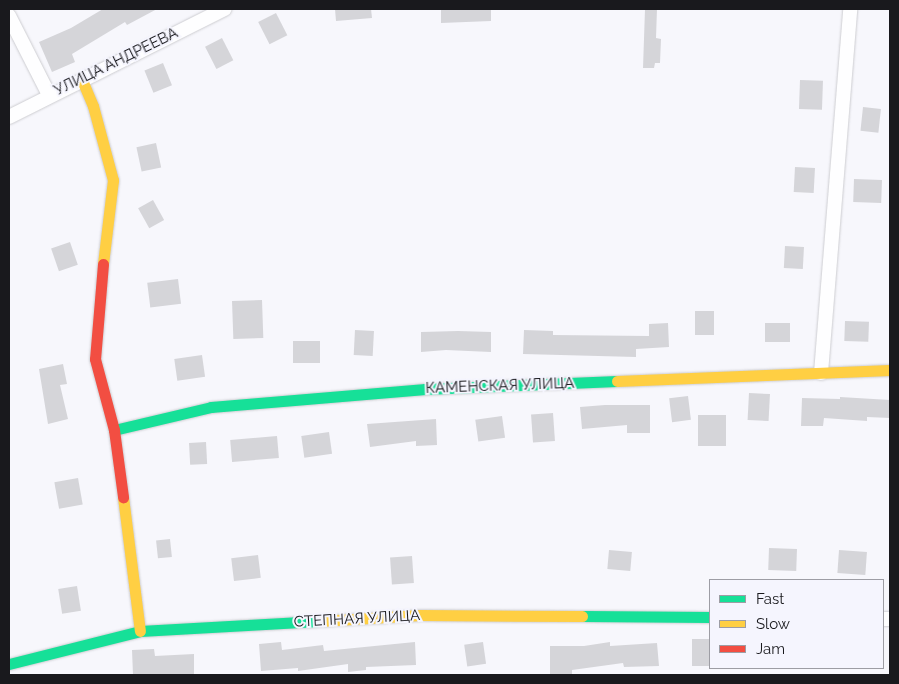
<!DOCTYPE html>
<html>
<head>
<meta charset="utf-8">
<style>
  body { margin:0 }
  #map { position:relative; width:899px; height:684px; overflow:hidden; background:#f7f7fc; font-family:Raleway,sans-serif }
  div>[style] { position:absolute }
  .building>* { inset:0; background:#d5d5d9; transform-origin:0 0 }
  .roads { filter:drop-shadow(0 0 1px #cdcdd1) drop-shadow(0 0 1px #cdcdd1) }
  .street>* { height:14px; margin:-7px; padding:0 7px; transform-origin:7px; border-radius:7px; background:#fefeff }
  .fast>* { height:11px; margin:-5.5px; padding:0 5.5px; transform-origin:5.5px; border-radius:5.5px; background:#16e098 }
  .slow>* { height:11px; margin:-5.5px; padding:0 5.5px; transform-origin:5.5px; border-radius:5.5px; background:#ffcf43 }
  .jam>* { height:11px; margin:-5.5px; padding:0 5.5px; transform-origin:5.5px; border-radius:5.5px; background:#f24e42 }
  span { translate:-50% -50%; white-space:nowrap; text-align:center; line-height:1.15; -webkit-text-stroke:4px #f5f5fe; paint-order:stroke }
  .street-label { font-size:15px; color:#19191d }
  .frame { position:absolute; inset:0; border:10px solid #19191d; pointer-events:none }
  .legend { position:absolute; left:709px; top:579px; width:175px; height:90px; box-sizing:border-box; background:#f5f5fe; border:1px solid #9d9da4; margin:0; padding:6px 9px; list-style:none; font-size:15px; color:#19191d }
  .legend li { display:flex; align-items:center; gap:10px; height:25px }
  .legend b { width:25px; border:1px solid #9d9da4 }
</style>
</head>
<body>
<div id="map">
  <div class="building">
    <div style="clip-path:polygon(103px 9px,157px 9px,127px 25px,125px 22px,72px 54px,75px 62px,52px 72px,39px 42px,71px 28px)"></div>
    <div style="clip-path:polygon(335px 9px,371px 9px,372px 18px,336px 21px)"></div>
    <div style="clip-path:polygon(441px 9px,491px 9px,491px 21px,441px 23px)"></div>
    <div style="clip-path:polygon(645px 9px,657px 9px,656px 38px,661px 39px,660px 63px,655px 63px,654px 68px,643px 68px)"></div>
    <div style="left:276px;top:13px;width:25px;height:20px;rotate:63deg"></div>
    <div style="left:222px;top:38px;width:25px;height:19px;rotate:63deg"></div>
    <div style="left:163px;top:63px;width:24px;height:20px;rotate:68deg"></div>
    <div style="left:800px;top:80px;width:23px;height:29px;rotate:2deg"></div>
    <div style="left:863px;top:107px;width:18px;height:24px;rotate:6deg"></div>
    <div style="left:156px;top:143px;width:25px;height:20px;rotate:78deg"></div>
    <div style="left:795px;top:167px;width:20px;height:25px;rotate:3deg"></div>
    <div style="left:854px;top:179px;width:28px;height:23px;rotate:2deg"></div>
    <div style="left:153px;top:200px;width:23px;height:17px;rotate:61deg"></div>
    <div style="left:70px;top:242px;width:24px;height:20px;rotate:71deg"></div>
    <div style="left:785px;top:246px;width:19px;height:22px;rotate:3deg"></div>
    <div style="left:178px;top:279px;width:25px;height:31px;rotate:83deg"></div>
    <div style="left:262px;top:300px;width:38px;height:30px;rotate:88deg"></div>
    <div style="left:695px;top:311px;width:19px;height:24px"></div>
    <div style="left:845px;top:321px;width:24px;height:20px;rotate:2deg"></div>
    <div style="clip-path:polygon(668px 323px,669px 347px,636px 349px,636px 357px,523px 354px,524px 330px,553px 331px,553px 335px,649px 336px,649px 324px)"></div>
    <div style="left:765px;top:323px;width:25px;height:19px"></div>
    <div style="left:355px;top:330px;width:19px;height:25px;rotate:3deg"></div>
    <div style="clip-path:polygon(458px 331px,491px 332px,491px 352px,446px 350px,421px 352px,421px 332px)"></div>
    <div style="left:293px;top:341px;width:27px;height:22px"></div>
    <div style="left:202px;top:355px;width:22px;height:28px;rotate:82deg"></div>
    <div style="clip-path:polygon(63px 364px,67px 384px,60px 385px,68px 419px,48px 424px,39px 369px)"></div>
    <div style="left:749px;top:393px;width:21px;height:27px;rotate:3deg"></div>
    <div style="left:688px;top:396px;width:24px;height:19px;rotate:83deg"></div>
    <div style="clip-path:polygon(840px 397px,890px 400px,890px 418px,867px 417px,867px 421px,824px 418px,823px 426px,801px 426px,802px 398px,840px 399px)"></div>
    <div style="clip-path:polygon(605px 405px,650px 405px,650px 433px,627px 433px,627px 425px,582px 429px,580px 407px)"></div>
    <div style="left:553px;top:413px;width:28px;height:22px;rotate:86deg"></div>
    <div style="left:698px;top:415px;width:28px;height:31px"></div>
    <div style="left:502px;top:416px;width:22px;height:27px;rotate:82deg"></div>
    <div style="clip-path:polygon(436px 419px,437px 445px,416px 446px,416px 441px,370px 447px,367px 424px)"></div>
    <div style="left:329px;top:432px;width:22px;height:28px;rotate:82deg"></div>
    <div style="left:277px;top:436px;width:22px;height:47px;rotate:85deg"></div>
    <div style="left:206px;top:442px;width:22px;height:17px;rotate:87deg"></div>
    <div style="left:78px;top:478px;width:27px;height:24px;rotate:80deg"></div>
    <div style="left:170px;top:539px;width:18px;height:14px;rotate:84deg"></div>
    <div style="left:769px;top:548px;width:28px;height:22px;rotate:2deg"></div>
    <div style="left:609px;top:550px;width:23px;height:19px;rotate:5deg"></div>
    <div style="left:839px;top:550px;width:28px;height:23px;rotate:4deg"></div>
    <div style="left:258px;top:555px;width:23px;height:27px;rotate:83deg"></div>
    <div style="left:412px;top:556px;width:27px;height:22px;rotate:86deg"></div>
    <div style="left:77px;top:586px;width:25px;height:19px;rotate:81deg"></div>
    <div style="left:710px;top:639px;width:27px;height:18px;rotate:90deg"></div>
    <div style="clip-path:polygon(281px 642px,282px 650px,323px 645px,324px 651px,415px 642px,416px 665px,366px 667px,366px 670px,348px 672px,348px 664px,298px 671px,298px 668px,261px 671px,259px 644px)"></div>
    <div style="left:483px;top:642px;width:22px;height:19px;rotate:82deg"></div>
    <div style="clip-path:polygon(610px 642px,610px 646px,657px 643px,659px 666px,624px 667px,623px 663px,572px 670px,572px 674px,550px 674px,550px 646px,584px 646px)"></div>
    <div style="clip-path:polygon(154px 649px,155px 656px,194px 654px,194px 675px,133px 675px,132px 650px)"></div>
  </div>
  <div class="roads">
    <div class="street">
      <div style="left:9px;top:16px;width:89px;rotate:63.1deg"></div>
      <div style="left:9px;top:117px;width:241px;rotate:-26.6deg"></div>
      <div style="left:821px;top:373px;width:365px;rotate:-85.4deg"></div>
      <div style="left:883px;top:619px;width:7px"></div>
    </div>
    <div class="fast">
      <div style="left:114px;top:430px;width:100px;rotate:-13.3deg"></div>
      <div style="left:211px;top:407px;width:215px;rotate:-4.8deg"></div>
      <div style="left:425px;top:389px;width:192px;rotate:-2.4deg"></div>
      <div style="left:582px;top:616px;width:128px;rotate:0.4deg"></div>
      <div style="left:9px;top:664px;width:135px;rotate:-14.1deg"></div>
      <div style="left:140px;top:631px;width:179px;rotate:-3.2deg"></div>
    </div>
    <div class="slow">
      <div style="left:82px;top:80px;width:28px;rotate:67deg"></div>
      <div style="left:93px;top:106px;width:77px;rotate:74.9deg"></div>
      <div style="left:113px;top:180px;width:85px;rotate:96.8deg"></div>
      <div style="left:617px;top:381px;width:273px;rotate:-2.3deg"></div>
      <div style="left:123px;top:497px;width:135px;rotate:82.8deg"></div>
      <div style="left:319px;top:621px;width:102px;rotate:-3.4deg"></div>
      <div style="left:421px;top:615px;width:161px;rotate:0.4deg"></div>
    </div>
    <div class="jam">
      <div style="left:103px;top:264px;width:95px;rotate:94.8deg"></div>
      <div style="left:95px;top:359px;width:73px;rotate:75deg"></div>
      <div style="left:114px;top:430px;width:68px;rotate:82.3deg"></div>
    </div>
  </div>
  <div class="street-label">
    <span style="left:116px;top:62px;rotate:-26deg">УЛИЦА АНДРЕЕВА</span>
    <span style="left:500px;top:386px;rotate:-2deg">КАМЕНСКАЯ УЛИЦА</span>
    <span style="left:357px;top:619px;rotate:-3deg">СТЕПНАЯ УЛИЦА</span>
  </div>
  <div class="frame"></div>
  <ul class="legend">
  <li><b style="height:6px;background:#16e098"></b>Fast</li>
  <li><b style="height:6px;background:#ffcf43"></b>Slow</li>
  <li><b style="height:6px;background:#f24e42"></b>Jam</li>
  </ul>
</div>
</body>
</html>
